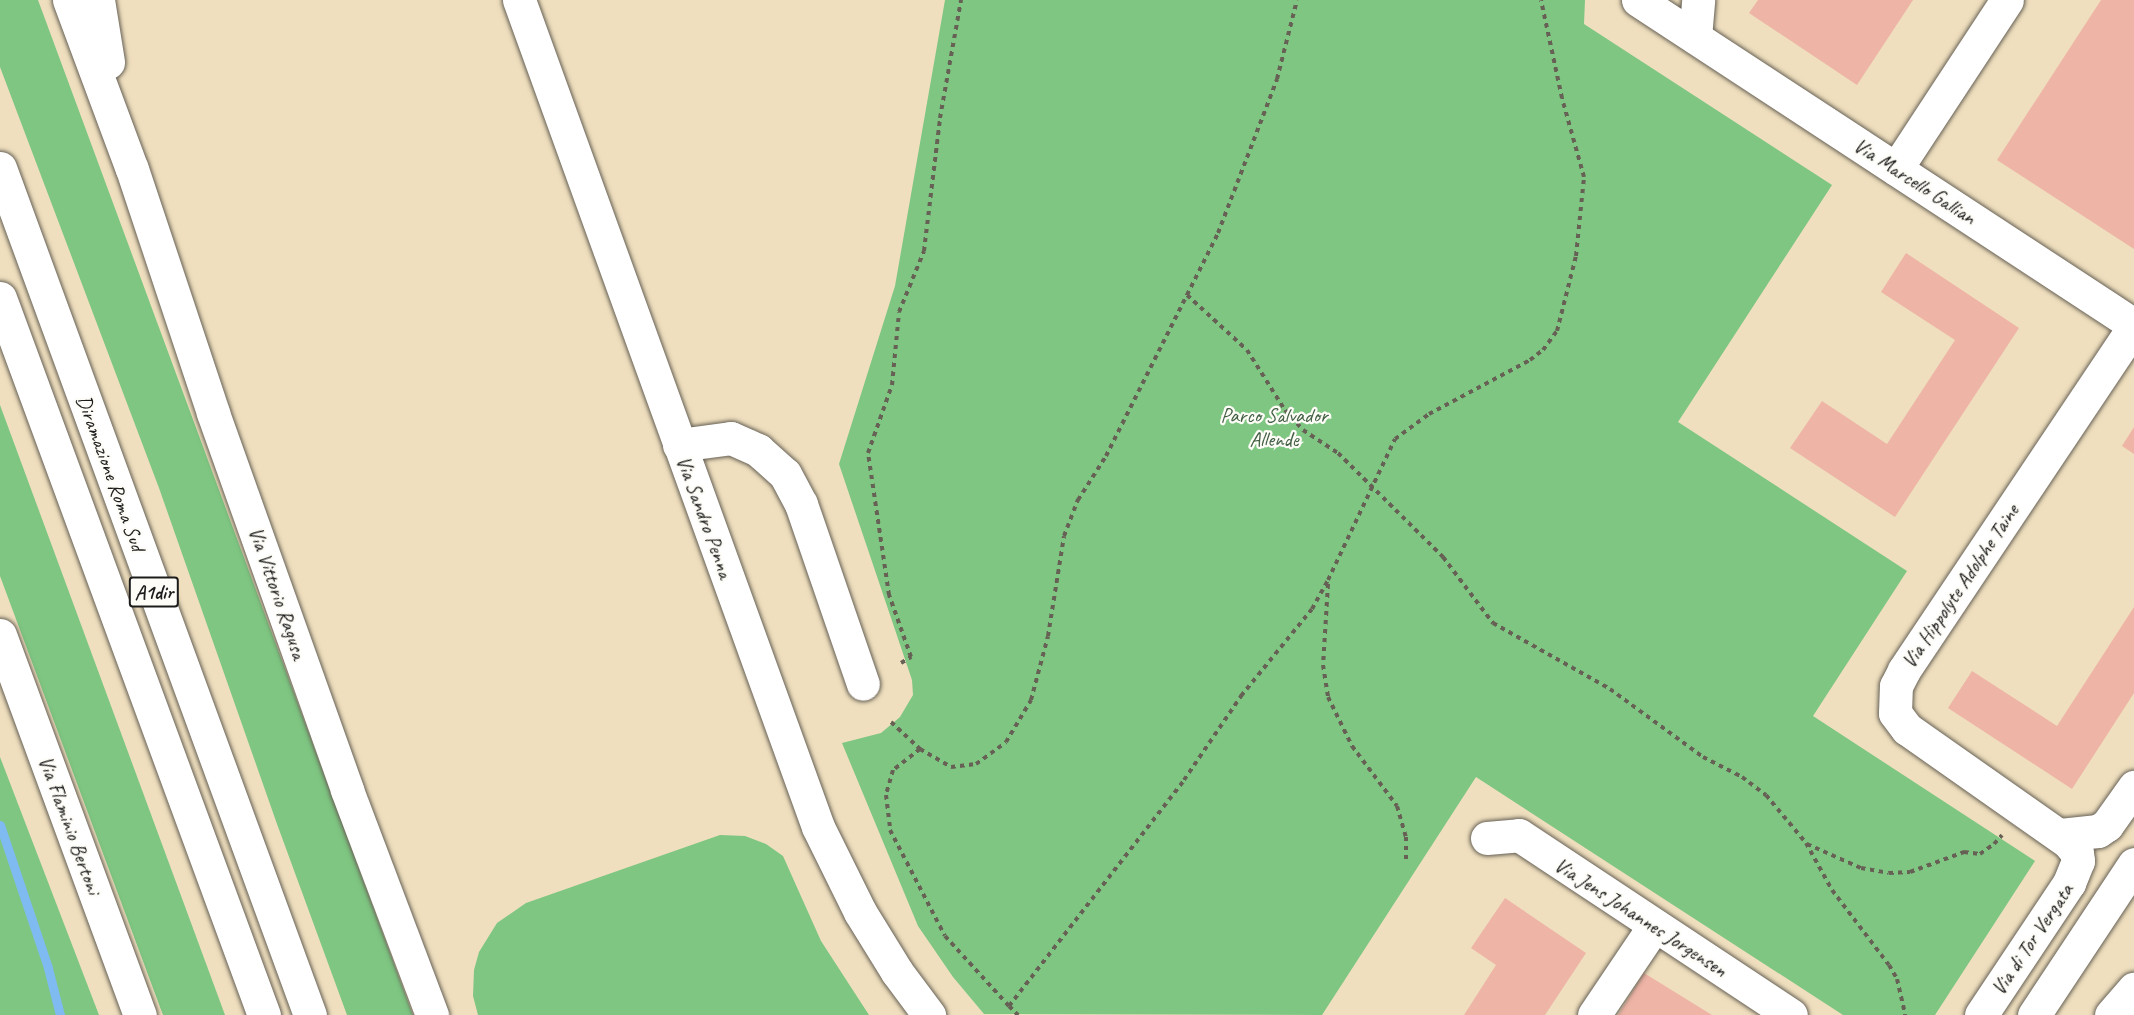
<!DOCTYPE html>
<html>
<head>
<meta charset="utf-8">
<style>
  body { margin:0 }
  #map { position:relative; width:2134px; height:1015px; overflow:hidden; background:#efdfbe; font-family:Caveat,sans-serif }
  div>[style] { position:absolute }
  .green>* { inset:0; background:#7ec682 }
  .stream>* { height:9px; margin:-4.5px; padding:0 4.5px; transform-origin:4.5px; border-radius:4.5px; background:#7fbbf1 }
  .building>* { inset:0; background:#eeb4a6 }
  .path>* { height:4px; margin-top:-2px; transform-origin:0; background:repeating-linear-gradient(90deg,#666055 0 4.5px,transparent 0 9px) }
  .roads { filter:drop-shadow(0 0 2px #666055) drop-shadow(0 0 2px #666055) }
  .minor>* { height:33px; margin:-16.5px; padding:0 16.5px; transform-origin:16.5px; border-radius:16.5px; background:#fff }
  .major>* { height:33px; margin:-16.5px; padding:0 16.5px; transform-origin:16.5px; border-radius:16.5px; background:#fff }
  .highway>* { height:33px; margin:-16.5px; padding:0 16.5px; transform-origin:16.5px; border-radius:16.5px; background:#fff }
  span { translate:-50% -50%; white-space:nowrap; text-align:center; line-height:1.15; -webkit-text-stroke:4.5px #fdfcf7; paint-order:stroke }
  .shield-label span { padding:2px 4px; background:#fdfcf7; border:2px solid; border-radius:4px; -webkit-text-stroke-width:0 }
  .shield-label { font-size:20px; color:#1c1c1c; font-weight:700 }
  .street-label { font-size:21px; color:#1c1c1c }
  .park-label { font-size:21px; color:#436045 }
</style>
</head>
<body>
<div id="map">
  <div class="green">
    <div style="clip-path:polygon(0 0,38px 0,413px 1015px,347px 1015px,277px 824px,159px 488px,0 67px)"></div>
    <div style="clip-path:polygon(945px 0,1585px 0,1584px 24px,1832px 185px,1678px 422px,1907px 571px,1813px 716px,2035px 861px,1935px 1015px,1843px 1015px,1476px 777px,1322px 1015px,984px 1014px,953px 977px,918px 926px,842px 743px,881px 733px,900px 717px,913px 695px,912px 680px,839px 464px,895px 286px)"></div>
    <div style="clip-path:polygon(0 405px,225px 1015px,163px 1015px,0 576px)"></div>
    <div style="clip-path:polygon(0 757px,99px 1015px,0 1015px)"></div>
    <div style="clip-path:polygon(720px 835px,745px 836px,766px 844px,783px 856px,821px 941px,869px 1015px,478px 1015px,473px 996px,474px 970px,479px 952px,497px 923px,526px 903px)"></div>
  </div>
  <div class="stream">
    <div style="left:0;top:825px;width:151px;rotate:71.4deg"></div>
    <div style="left:48px;top:968px;width:49px;rotate:75.7deg"></div>
  </div>
  <div class="building">
    <div style="clip-path:polygon(1758px 0,1913px 0,1857px 85px,1749px 13px)"></div>
    <div style="clip-path:polygon(2101px 0,2134px 0,2134px 249px,1997px 160px)"></div>
    <div style="clip-path:polygon(1906px 253px,2019px 328px,1895px 517px,1790px 448px,1822px 401px,1887px 444px,1955px 340px,1881px 292px)"></div>
    <div style="clip-path:polygon(2134px 427px,2134px 454px,2122px 446px)"></div>
    <div style="clip-path:polygon(2134px 607px,2134px 693px,2072px 789px,1948px 708px,1972px 671px,2057px 726px)"></div>
    <div style="clip-path:polygon(1505px 898px,1586px 953px,1545px 1015px,1464px 1015px,1496px 965px,1471px 948px)"></div>
    <div style="clip-path:polygon(1644px 973px,1712px 1015px,1618px 1015px)"></div>
  </div>
  <div class="path">
    <div style="left:1187px;top:295px;width:81px;rotate:42.5deg"></div>
    <div style="left:1247px;top:350px;width:71px;rotate:57.7deg"></div>
    <div style="left:1285px;top:410px;width:27px;rotate:48deg"></div>
    <div style="left:1303px;top:430px;width:42px;rotate:33.3deg"></div>
    <div style="left:1338px;top:453px;width:148px;rotate:44.7deg"></div>
    <div style="left:1443px;top:557px;width:83px;rotate:52.9deg"></div>
    <div style="left:1493px;top:623px;width:134px;rotate:29.4deg"></div>
    <div style="left:1610px;top:689px;width:115px;rotate:36.2deg"></div>
    <div style="left:1703px;top:757px;width:44px;rotate:27.1deg"></div>
    <div style="left:1742px;top:777px;width:30px;rotate:37deg"></div>
    <div style="left:1766px;top:795px;width:62px;rotate:50.2deg"></div>
    <div style="left:1806px;top:843px;width:54px;rotate:61deg"></div>
    <div style="left:1832px;top:890px;width:94px;rotate:52.8deg"></div>
    <div style="left:1889px;top:965px;width:16px;rotate:60deg"></div>
    <div style="left:1897px;top:979px;width:37px;rotate:77deg"></div>
    <div style="left:1328px;top:584px;width:81px;rotate:93.5deg"></div>
    <div style="left:1323px;top:665px;width:32px;rotate:81deg"></div>
    <div style="left:1328px;top:697px;width:55px;rotate:63.9deg"></div>
    <div style="left:1352px;top:746px;width:75px;rotate:53.1deg"></div>
    <div style="left:1397px;top:806px;width:32px;rotate:74deg"></div>
    <div style="left:1406px;top:837px;width:27px;rotate:90deg"></div>
    <div style="left:901px;top:663px;width:12px;rotate:-31deg"></div>
    <div style="left:911px;top:657px;width:66px;rotate:-109.5deg"></div>
    <div style="left:889px;top:595px;width:144px;rotate:-98.4deg"></div>
    <div style="left:868px;top:453px;width:72px;rotate:-70.6deg"></div>
    <div style="left:892px;top:385px;width:73px;rotate:-84.5deg"></div>
    <div style="left:899px;top:312px;width:66px;rotate:-67.7deg"></div>
    <div style="left:924px;top:251px;width:134px;rotate:-83.1deg"></div>
    <div style="left:940px;top:118px;width:120px;rotate:-79.9deg"></div>
    <div style="left:891px;top:722px;width:40px;rotate:43deg"></div>
    <div style="left:920px;top:749px;width:36px;rotate:30deg"></div>
    <div style="left:951px;top:767px;width:25px;rotate:-7deg"></div>
    <div style="left:976px;top:764px;width:37px;rotate:-36deg"></div>
    <div style="left:1006px;top:742px;width:49px;rotate:-59.2deg"></div>
    <div style="left:1031px;top:700px;width:66px;rotate:-75.1deg"></div>
    <div style="left:1048px;top:636px;width:101px;rotate:-80.9deg"></div>
    <div style="left:1064px;top:536px;width:39px;rotate:-69deg"></div>
    <div style="left:1078px;top:500px;width:52px;rotate:-57.5deg"></div>
    <div style="left:1106px;top:456px;width:250px;rotate:-63.3deg"></div>
    <div style="left:1218px;top:233px;width:165px;rotate:-69deg"></div>
    <div style="left:1277px;top:79px;width:81px;rotate:-75.8deg"></div>
    <div style="left:920px;top:749px;width:34px;rotate:142deg"></div>
    <div style="left:893px;top:770px;width:26px;rotate:106deg"></div>
    <div style="left:886px;top:795px;width:35px;rotate:83deg"></div>
    <div style="left:890px;top:830px;width:119px;rotate:62.6deg"></div>
    <div style="left:945px;top:936px;width:95px;rotate:47.6deg"></div>
    <div style="left:1009px;top:1006px;width:286px;rotate:-52.2deg"></div>
    <div style="left:1184px;top:780px;width:102px;rotate:-55.8deg"></div>
    <div style="left:1241px;top:696px;width:112px;rotate:-50.8deg"></div>
    <div style="left:1312px;top:609px;width:33px;rotate:-61deg"></div>
    <div style="left:1328px;top:580px;width:156px;rotate:-64.6deg"></div>
    <div style="left:1395px;top:439px;width:42px;rotate:-36.3deg"></div>
    <div style="left:1429px;top:414px;width:115px;rotate:-28.1deg"></div>
    <div style="left:1530px;top:360px;width:16px;rotate:-38deg"></div>
    <div style="left:1543px;top:350px;width:24px;rotate:-54deg"></div>
    <div style="left:1557px;top:331px;width:77px;rotate:-75.8deg"></div>
    <div style="left:1576px;top:256px;width:79px;rotate:-84.2deg"></div>
    <div style="left:1584px;top:177px;width:82px;rotate:-105.6deg"></div>
    <div style="left:1562px;top:98px;width:100px;rotate:-102.1deg"></div>
    <div style="left:1807px;top:844px;width:59px;rotate:24deg"></div>
    <div style="left:1861px;top:868px;width:28px;rotate:10deg"></div>
    <div style="left:1889px;top:873px;width:21px;rotate:-3deg"></div>
    <div style="left:1910px;top:872px;width:58px;rotate:-20.3deg"></div>
    <div style="left:1964px;top:852px;width:16px;rotate:7deg"></div>
    <div style="left:1980px;top:854px;width:17px;rotate:-36deg"></div>
    <div style="left:1994px;top:844px;width:12px;rotate:-48deg"></div>
    <div style="left:1009px;top:1006px;width:13px;rotate:45deg"></div>
  </div>
  <div class="roads">
    <div class="minor">
      <div style="left:519px;top:0;width:879px;rotate:70.12deg"></div>
      <div style="left:818px;top:827px;width:95px;rotate:63.7deg"></div>
      <div style="left:860px;top:912px;width:70px;rotate:58.3deg"></div>
      <div style="left:897px;top:972px;width:54px;rotate:53.3deg"></div>
      <div style="left:1638px;top:0;width:593px;rotate:33.23deg"></div>
      <div style="left:1695px;top:37px;width:37px;rotate:-85deg"></div>
      <div style="left:1896px;top:169px;width:202px;rotate:-56.7deg"></div>
      <div style="left:679px;top:445px;width:52px;rotate:-7.7deg"></div>
      <div style="left:731px;top:438px;width:30px;rotate:24deg"></div>
      <div style="left:758px;top:450px;width:36px;rotate:42deg"></div>
      <div style="left:785px;top:474px;width:34px;rotate:62deg"></div>
      <div style="left:801px;top:504px;width:190px;rotate:71deg"></div>
      <div style="left:2060px;top:835px;width:38px;rotate:-6deg"></div>
      <div style="left:2098px;top:831px;width:11px;rotate:-34deg"></div>
      <div style="left:2107px;top:825px;width:47px;rotate:-54.6deg"></div>
      <div style="left:1487px;top:838px;width:32px;rotate:-5deg"></div>
      <div style="left:1519px;top:835px;width:326px;rotate:33.5deg"></div>
      <div style="left:1594px;top:1015px;width:107px;rotate:-56deg"></div>
      <div style="left:1981px;top:1015px;width:159px;rotate:-56.3deg"></div>
      <div style="left:2069px;top:883px;width:24px;rotate:-68deg"></div>
      <div style="left:2078px;top:861px;width:8px;rotate:-97deg"></div>
      <div style="left:2077px;top:853px;width:14px;rotate:-129deg"></div>
      <div style="left:2068px;top:842px;width:197px;rotate:-144.9deg"></div>
      <div style="left:1907px;top:729px;width:20px;rotate:-127deg"></div>
      <div style="left:1895px;top:713px;width:27px;rotate:-88deg"></div>
      <div style="left:1896px;top:686px;width:18px;rotate:-63deg"></div>
      <div style="left:1904px;top:670px;width:413px;rotate:-56.2deg"></div>
      <div style="left:2111px;top:1015px;width:35px;rotate:-49deg"></div>
    </div>
    <div class="major">
      <div style="left:2034px;top:1015px;width:181px;rotate:-56.5deg"></div>
    </div>
    <div class="highway">
      <div style="left:69px;top:0;width:180px;rotate:69.6deg"></div>
      <div style="left:132px;top:169px;width:257px;rotate:71.6deg"></div>
      <div style="left:213px;top:413px;width:400px;rotate:70.4deg"></div>
      <div style="left:347px;top:790px;width:241px;rotate:69.3deg"></div>
      <div style="left:98px;top:0;width:63px;rotate:80.8deg"></div>
      <div style="left:0;top:168px;width:902px;rotate:69.9deg"></div>
      <div style="left:0;top:298px;width:764px;rotate:69.79deg"></div>
      <div style="left:0;top:635px;width:405px;rotate:69.8deg"></div>
    </div>
  </div>
  <div class="shield-label">
    <span style="left:154px;top:592px">A1dir</span>
  </div>
  <div class="street-label">
    <span style="left:1915px;top:181px;rotate:33deg">Via Marcello Gallian</span>
    <span style="left:111px;top:473px;rotate:70deg">Diramazione Roma Sud</span>
    <span style="left:705px;top:517px;rotate:70deg">Via Sandro Penna</span>
    <span style="left:1960px;top:586px;rotate:-56deg">Via Hippolyte Adolphe Taine</span>
    <span style="left:278px;top:593px;rotate:71deg">Via Vittorio Ragusa</span>
    <span style="left:70px;top:825px;rotate:70deg">Via Flaminio Bertoni</span>
    <span style="left:1641px;top:917px;rotate:33deg">Via Jens Johannes Jorgensen</span>
    <span style="left:2032px;top:939px;rotate:-56deg">Via di Tor Vergata</span>
  </div>
  <div class="park-label">
    <span style="left:1274px;top:427px">Parco Salvador<br>Allende</span>
  </div>
</div>
</body>
</html>
